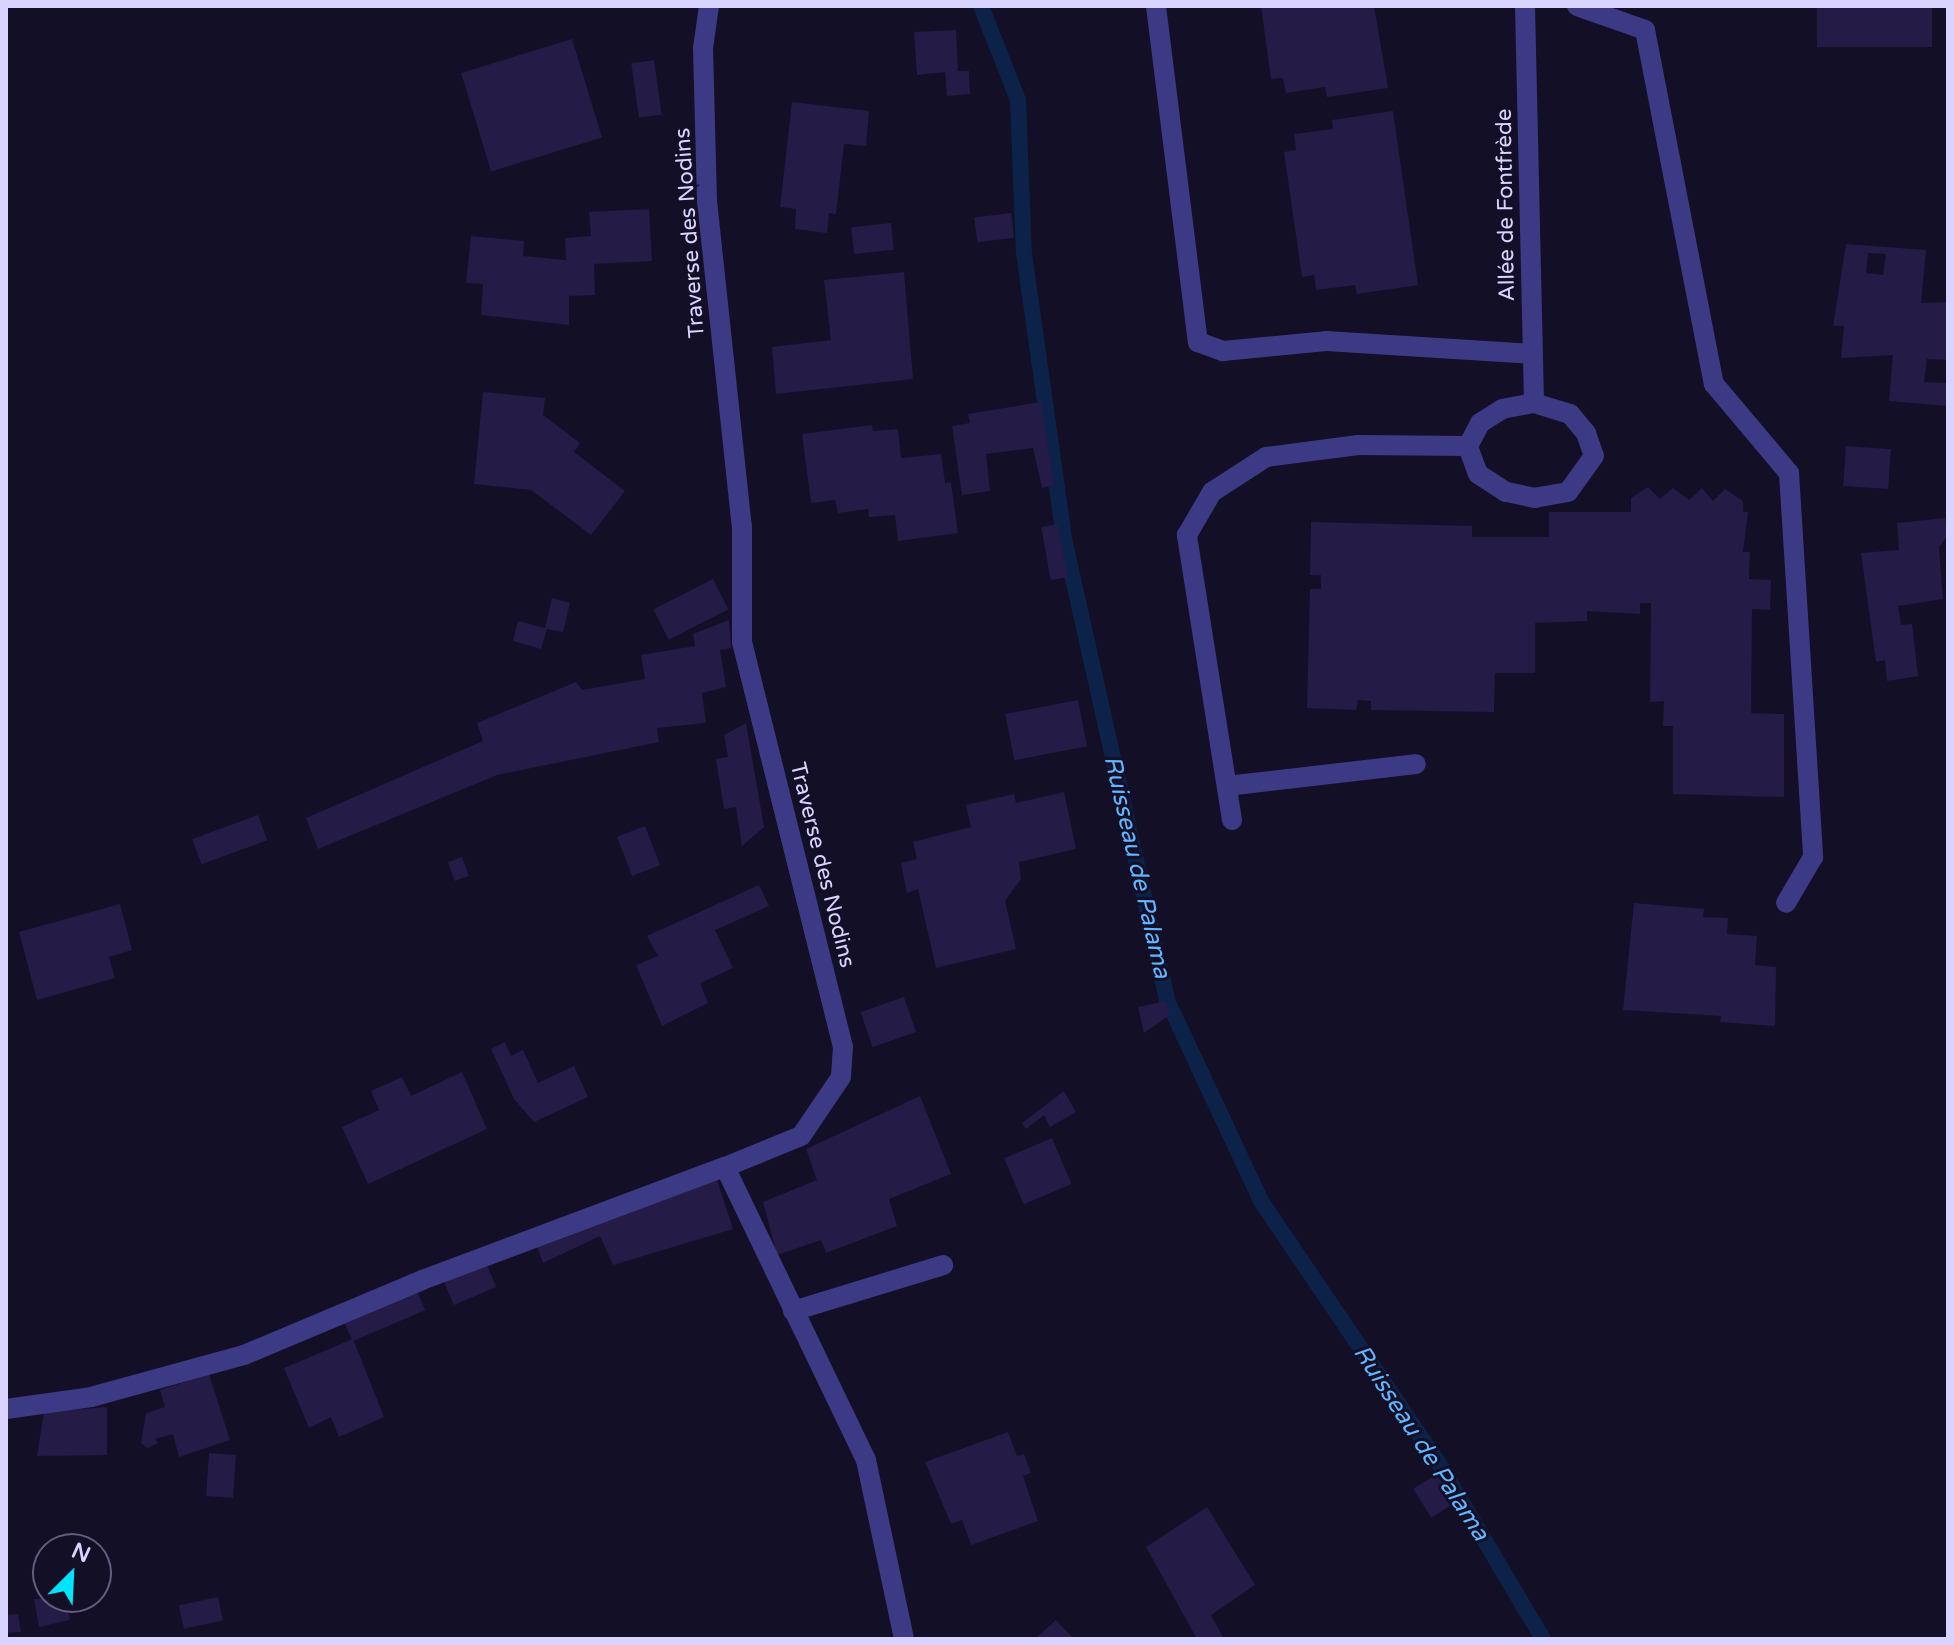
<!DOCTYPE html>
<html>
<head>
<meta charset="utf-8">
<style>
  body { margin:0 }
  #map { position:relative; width:1954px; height:1645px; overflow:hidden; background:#130f26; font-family:"Varela Round",sans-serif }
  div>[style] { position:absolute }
  .stream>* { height:16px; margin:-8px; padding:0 8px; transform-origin:8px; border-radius:8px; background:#0c2248 }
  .building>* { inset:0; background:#241b47; transform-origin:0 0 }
  .minor>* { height:20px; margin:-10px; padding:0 10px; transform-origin:10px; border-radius:10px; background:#3d3a85 }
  span { translate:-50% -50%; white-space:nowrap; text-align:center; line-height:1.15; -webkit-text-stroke:6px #130f26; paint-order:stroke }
  .street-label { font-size:22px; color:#d9d4ff }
  .water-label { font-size:24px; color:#62b6ff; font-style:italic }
  .frame { position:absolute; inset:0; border:8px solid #d9d4ff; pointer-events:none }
  .north { position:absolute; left:32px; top:1533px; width:80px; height:80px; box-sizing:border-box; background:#130f26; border:2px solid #625e7d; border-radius:50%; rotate:24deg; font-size:22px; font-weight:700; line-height:32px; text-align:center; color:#d9d4ff }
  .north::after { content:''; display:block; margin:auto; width:28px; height:36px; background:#00e5ff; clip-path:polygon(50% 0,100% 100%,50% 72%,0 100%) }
</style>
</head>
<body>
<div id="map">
  <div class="stream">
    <div style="left:981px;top:6px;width:101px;rotate:68.5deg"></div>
    <div style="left:1018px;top:100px;width:153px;rotate:87.8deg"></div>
    <div style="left:1024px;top:253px;width:293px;rotate:82deg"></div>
    <div style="left:1065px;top:543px;width:468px;rotate:77.4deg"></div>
    <div style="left:1167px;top:1000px;width:222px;rotate:64.9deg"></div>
    <div style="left:1261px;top:1201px;width:315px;rotate:55.9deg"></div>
    <div style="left:1438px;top:1462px;width:206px;rotate:59.3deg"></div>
  </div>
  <div class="building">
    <div style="clip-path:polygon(1261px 6px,1374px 6px,1388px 88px,1327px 97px,1325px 87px,1286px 93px,1283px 78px,1271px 79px)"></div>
    <div style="left:1817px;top:6px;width:115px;height:41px"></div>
    <div style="clip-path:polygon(956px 30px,958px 71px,969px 71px,970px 94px,947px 96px,945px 72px,917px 75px,914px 32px)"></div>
    <div style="left:572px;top:39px;width:103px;height:116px;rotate:73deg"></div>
    <div style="left:654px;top:60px;width:55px;height:23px;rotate:82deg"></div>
    <div style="clip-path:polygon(792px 102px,869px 111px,866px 146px,844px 144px,836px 214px,829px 213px,827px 233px,795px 229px,796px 209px,780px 207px)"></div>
    <div style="clip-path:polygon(1393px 111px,1418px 285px,1357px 294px,1355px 285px,1316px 290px,1314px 275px,1302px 277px,1284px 152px,1296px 150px,1294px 134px,1333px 129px,1332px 120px)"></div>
    <div style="clip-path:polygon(649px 209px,652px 261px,594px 264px,595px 295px,569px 296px,569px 325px,481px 315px,483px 284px,466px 283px,471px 236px,524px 241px,523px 256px,566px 260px,565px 238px,591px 236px,589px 212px)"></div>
    <div style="left:1011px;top:213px;width:25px;height:37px;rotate:83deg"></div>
    <div style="left:891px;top:223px;width:27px;height:40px;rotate:84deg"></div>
    <div style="clip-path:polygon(evenodd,1846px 244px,1926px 250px,1921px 303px,1948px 302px,1948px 360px,1927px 359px,1924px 382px,1948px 383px,1948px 406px,1889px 401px,1893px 355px,1841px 358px,1844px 326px,1833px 326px,1846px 244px,1868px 253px,1886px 254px,1883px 275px,1866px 273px,1868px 253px)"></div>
    <div style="clip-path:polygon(904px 272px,913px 379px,776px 394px,772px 347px,831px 340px,824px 280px)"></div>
    <div style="clip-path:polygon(483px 392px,545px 398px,543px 415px,580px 443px,574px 452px,625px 491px,591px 535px,531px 490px,474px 484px)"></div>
    <div style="clip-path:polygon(1041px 402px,1054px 485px,1042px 488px,1033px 448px,986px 454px,990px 491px,962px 495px,952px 426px,970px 423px,968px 414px)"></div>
    <div style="clip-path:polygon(872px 425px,873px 431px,898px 429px,901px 458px,941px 454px,945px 483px,951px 482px,958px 533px,898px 541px,895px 515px,869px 517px,868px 509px,838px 513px,835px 500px,811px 503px,802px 434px)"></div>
    <div style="left:1846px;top:446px;width:45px;height:40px;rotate:4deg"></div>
    <div style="clip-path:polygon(1648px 487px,1660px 499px,1673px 488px,1689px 500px,1702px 488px,1713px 501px,1725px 489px,1743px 501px,1743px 512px,1748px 512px,1743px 552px,1750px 552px,1749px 579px,1771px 580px,1770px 610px,1752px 609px,1751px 713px,1784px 714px,1784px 797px,1673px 794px,1673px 726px,1663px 726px,1664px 701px,1650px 702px,1651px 603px,1640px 603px,1640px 614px,1587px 611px,1587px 621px,1535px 623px,1535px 673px,1495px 673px,1494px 712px,1371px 710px,1371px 701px,1358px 700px,1356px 710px,1307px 708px,1310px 589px,1321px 589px,1321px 575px,1310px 575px,1311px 522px,1472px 526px,1472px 537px,1549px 537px,1549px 512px,1631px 512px,1631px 498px)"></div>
    <div style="clip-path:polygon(1945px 518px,1948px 535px,1939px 547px,1943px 599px,1898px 606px,1901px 625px,1912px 624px,1918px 676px,1887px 681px,1885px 660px,1876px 662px,1861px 553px,1899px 550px,1897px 523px)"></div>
    <div style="left:1058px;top:524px;width:54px;height:17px;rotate:80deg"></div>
    <div style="left:713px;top:579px;width:34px;height:67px;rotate:63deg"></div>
    <div style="clip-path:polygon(552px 598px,570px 603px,563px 632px,547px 629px,541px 649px,513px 641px,518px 621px,545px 628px)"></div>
    <div style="clip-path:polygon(729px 620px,731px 648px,720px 650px,726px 687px,702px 693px,706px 723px,657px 728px,659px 742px,497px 775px,318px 849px,306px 818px,483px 741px,477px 723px,576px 682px,582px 690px,645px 679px,641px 655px,695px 646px,693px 634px)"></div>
    <div style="left:1078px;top:700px;width:47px;height:74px;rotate:79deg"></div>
    <div style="clip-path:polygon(746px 723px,764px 827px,742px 846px,736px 807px,724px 809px,716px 759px,728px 757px,724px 735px)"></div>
    <div style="clip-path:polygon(1064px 792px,1076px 849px,1019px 862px,1021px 879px,1005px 901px,1016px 949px,936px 968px,918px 889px,907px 893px,901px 863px,917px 859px,913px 842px,971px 827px,966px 805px,1014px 794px,1016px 803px)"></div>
    <div style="left:258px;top:815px;width:27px;height:70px;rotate:70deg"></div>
    <div style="left:645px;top:826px;width:42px;height:30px;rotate:69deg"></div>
    <div style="left:462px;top:857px;width:20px;height:15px;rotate:70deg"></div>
    <div style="clip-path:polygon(759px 885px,769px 906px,715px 930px,733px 968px,700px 983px,708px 1003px,662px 1026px,636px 965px,658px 956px,647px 936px)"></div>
    <div style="clip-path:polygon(1634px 903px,1704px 909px,1703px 917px,1728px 918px,1727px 934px,1757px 936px,1755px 965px,1776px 967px,1775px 1026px,1720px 1022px,1721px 1016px,1623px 1010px)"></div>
    <div style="clip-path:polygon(120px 904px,132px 950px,109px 957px,115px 978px,37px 1000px,19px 932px)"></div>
    <div style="left:904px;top:997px;width:37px;height:46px;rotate:71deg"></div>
    <div style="clip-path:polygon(1166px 1001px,1170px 1015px,1144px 1033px,1138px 1007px)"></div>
    <div style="clip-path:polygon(505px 1042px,511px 1056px,523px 1050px,538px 1083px,574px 1066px,588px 1097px,534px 1122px,514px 1099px,491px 1049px)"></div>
    <div style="clip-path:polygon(462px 1072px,487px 1129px,368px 1184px,342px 1127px,379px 1110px,371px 1091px,402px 1077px,411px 1096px)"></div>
    <div style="clip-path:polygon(1064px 1091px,1076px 1112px,1050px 1127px,1044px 1115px,1026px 1129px,1022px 1123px)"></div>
    <div style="clip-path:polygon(920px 1096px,951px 1174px,889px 1199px,897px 1226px,826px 1253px,821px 1240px,777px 1255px,763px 1202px,817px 1180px,806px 1149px)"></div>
    <div style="left:1052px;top:1138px;width:50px;height:52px;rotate:67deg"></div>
    <div style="clip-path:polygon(717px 1180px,733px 1229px,613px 1265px,600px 1236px,543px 1263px,536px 1244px)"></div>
    <div style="left:486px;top:1263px;width:26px;height:46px;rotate:67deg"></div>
    <div style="left:417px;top:1291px;width:21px;height:79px;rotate:67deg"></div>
    <div style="clip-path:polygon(353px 1339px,384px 1417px,339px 1437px,331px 1417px,309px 1428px,284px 1368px)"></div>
    <div style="clip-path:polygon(209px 1374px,230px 1440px,179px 1457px,173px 1434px,155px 1439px,158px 1443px,147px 1448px,141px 1443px,146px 1413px,165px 1407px,160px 1390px)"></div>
    <div style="clip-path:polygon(107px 1407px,107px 1455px,37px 1456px,44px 1412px)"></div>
    <div style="clip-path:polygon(1008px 1432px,1017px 1456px,1024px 1454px,1031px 1473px,1023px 1476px,1038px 1521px,971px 1545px,962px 1520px,951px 1524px,925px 1462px)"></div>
    <div style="left:209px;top:1453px;width:27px;height:43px;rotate:4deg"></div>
    <div style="left:1437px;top:1474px;width:34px;height:28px;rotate:58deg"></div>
    <div style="clip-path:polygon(1207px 1507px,1255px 1585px,1211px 1615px,1224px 1639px,1197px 1639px,1146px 1547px)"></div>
    <div style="clip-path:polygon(65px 1597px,70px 1620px,39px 1627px,34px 1599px)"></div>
    <div style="left:218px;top:1597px;width:24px;height:40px;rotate:78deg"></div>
    <div style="clip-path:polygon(18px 1614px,21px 1632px,6px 1633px,6px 1615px)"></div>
    <div style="clip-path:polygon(1056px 1620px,1074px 1639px,1035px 1639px)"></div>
  </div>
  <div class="minor">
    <div style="left:709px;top:6px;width:42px;rotate:98.1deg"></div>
    <div style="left:703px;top:48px;width:153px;rotate:88.5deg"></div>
    <div style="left:707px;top:201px;width:327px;rotate:83.9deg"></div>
    <div style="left:742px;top:526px;width:116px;rotate:90deg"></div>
    <div style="left:742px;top:642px;width:417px;rotate:76deg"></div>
    <div style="left:843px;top:1047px;width:30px;rotate:94deg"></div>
    <div style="left:841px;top:1077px;width:71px;rotate:124.1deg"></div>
    <div style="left:801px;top:1136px;width:82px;rotate:157.8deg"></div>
    <div style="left:725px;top:1167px;width:325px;rotate:64.3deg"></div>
    <div style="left:866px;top:1460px;width:183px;rotate:78deg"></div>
    <div style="left:1156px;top:6px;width:339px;rotate:82.9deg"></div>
    <div style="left:1198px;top:342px;width:27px;rotate:20deg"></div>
    <div style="left:1223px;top:351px;width:103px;rotate:-5.5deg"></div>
    <div style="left:1326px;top:341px;width:207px;rotate:3.6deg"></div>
    <div style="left:1525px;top:6px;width:397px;rotate:88.7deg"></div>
    <div style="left:1577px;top:6px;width:72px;rotate:19.4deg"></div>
    <div style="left:1645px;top:30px;width:361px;rotate:79deg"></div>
    <div style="left:1714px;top:384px;width:116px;rotate:49.9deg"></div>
    <div style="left:1789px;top:473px;width:385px;rotate:86.4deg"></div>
    <div style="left:1813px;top:857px;width:53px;rotate:120.4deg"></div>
    <div style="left:1534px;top:403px;width:38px;rotate:17deg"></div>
    <div style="left:1570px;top:414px;width:25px;rotate:50deg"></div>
    <div style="left:1586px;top:433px;width:24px;rotate:71deg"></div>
    <div style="left:1594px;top:456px;width:44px;rotate:125.8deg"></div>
    <div style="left:1568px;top:492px;width:34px;rotate:170deg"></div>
    <div style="left:1535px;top:498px;width:30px;rotate:-168deg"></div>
    <div style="left:1506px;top:492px;width:33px;rotate:-147deg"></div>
    <div style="left:1478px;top:474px;width:30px;rotate:-110deg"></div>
    <div style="left:1468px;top:446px;width:26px;rotate:-62deg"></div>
    <div style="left:1480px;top:423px;width:26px;rotate:-32deg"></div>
    <div style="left:1502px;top:409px;width:33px;rotate:-11deg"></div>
    <div style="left:1227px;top:786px;width:190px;rotate:-6.6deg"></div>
    <div style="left:1232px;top:820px;width:289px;rotate:-99deg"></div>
    <div style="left:1187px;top:535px;width:50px;rotate:-59.8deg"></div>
    <div style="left:1212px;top:492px;width:64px;rotate:-32.9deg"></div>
    <div style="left:1266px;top:457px;width:93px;rotate:-7.4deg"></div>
    <div style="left:1358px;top:445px;width:110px;rotate:0.5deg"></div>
    <div style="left:793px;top:1311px;width:157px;rotate:-17deg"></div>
    <div style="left:6px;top:1409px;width:86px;rotate:-8deg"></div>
    <div style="left:91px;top:1397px;width:159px;rotate:-15.4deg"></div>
    <div style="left:244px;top:1355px;width:193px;rotate:-22.8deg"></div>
    <div style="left:422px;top:1280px;width:323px;rotate:-20.5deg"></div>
  </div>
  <div class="street-label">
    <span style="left:1506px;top:205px;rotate:-91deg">Allée de Fontfrède</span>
    <span style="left:690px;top:233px;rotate:-94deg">Traverse des Nodins</span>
    <span style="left:822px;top:865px;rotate:76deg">Traverse des Nodins</span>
  </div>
  <div class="water-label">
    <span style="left:1137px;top:867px;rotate:77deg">Ruisseau de Palama</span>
    <span style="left:1421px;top:1443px;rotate:57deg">Ruisseau de Palama</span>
  </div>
  <div class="frame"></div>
  <div class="north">N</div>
</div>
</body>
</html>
